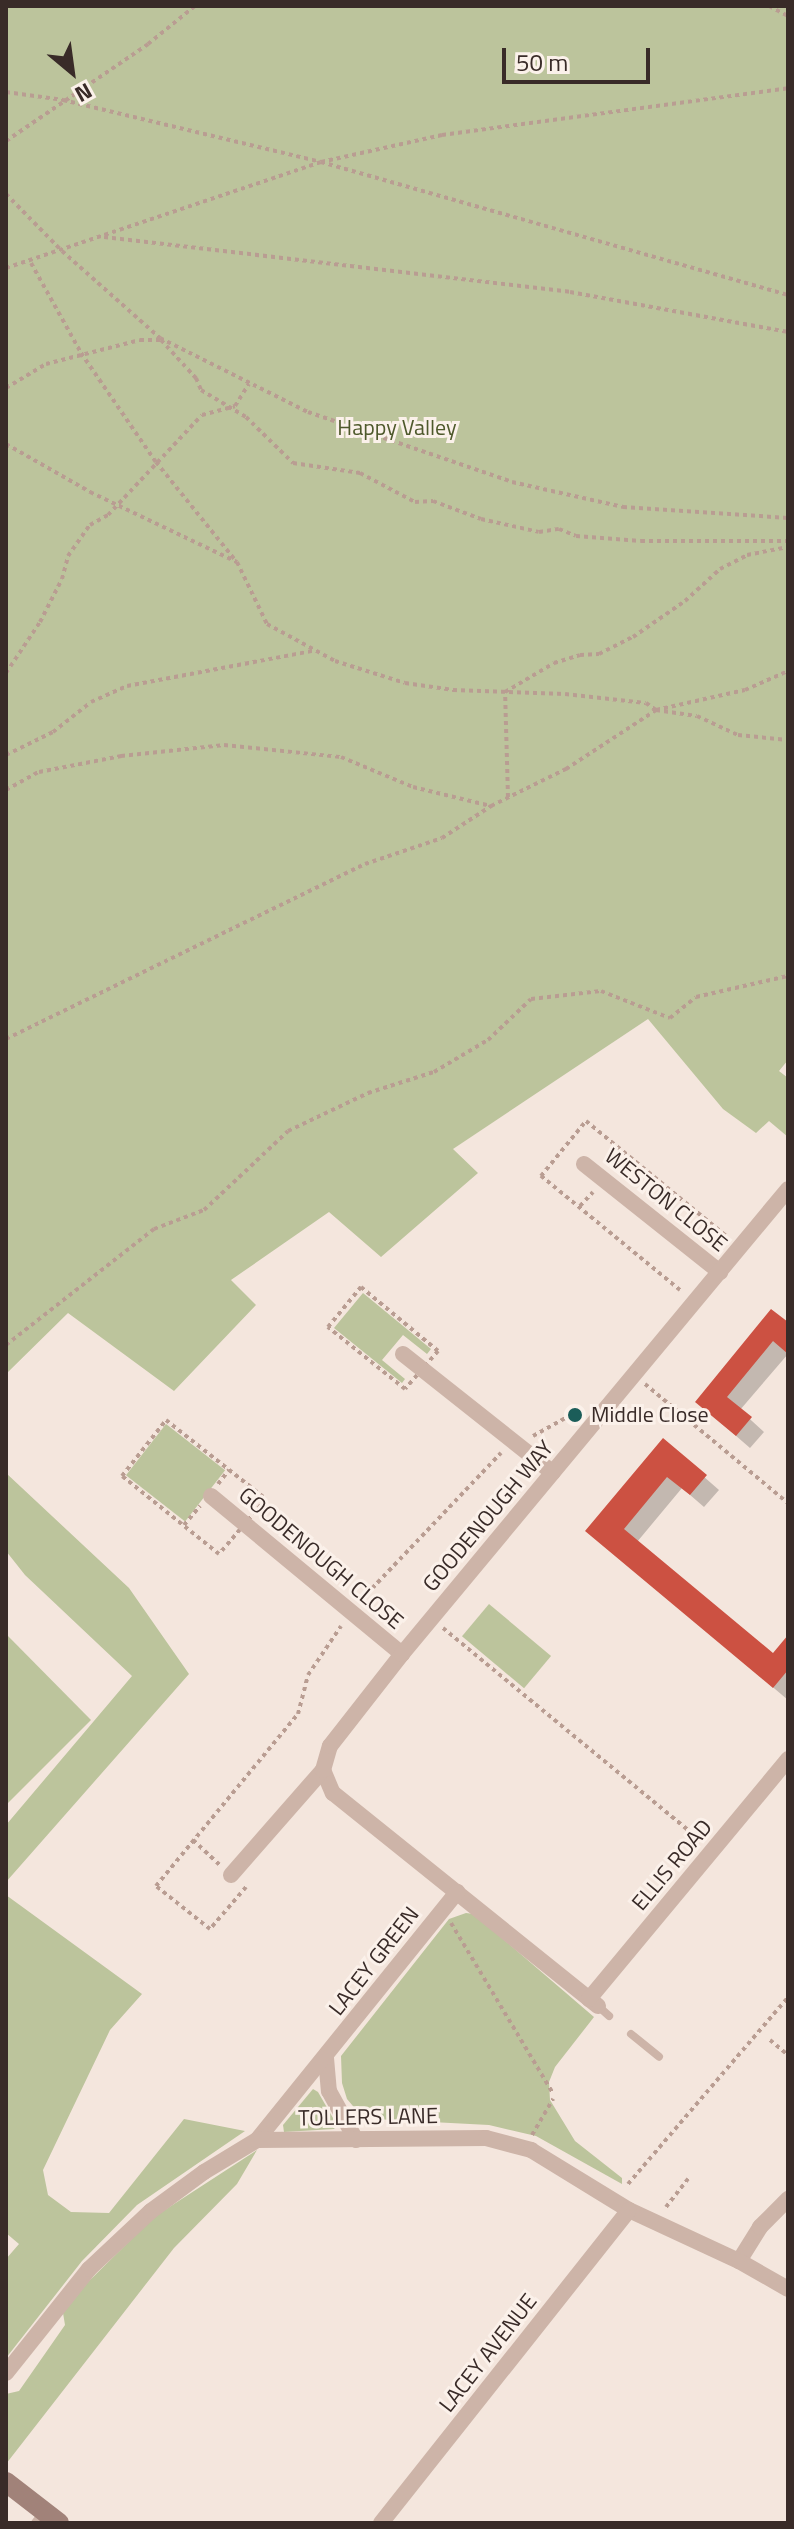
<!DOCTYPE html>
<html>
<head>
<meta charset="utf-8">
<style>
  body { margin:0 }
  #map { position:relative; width:794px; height:2529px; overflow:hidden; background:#f4e6dd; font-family:"Titillium Web",sans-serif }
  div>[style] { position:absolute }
  .green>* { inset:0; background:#bcc49c; transform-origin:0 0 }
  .shadow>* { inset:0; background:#0003 }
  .building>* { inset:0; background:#cc5142 }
  .path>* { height:4px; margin-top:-2px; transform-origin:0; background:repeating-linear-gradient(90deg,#b99d92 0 4px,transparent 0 8px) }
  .service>* { height:8px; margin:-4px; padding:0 4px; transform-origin:4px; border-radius:4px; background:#cdb4a8 }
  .minor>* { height:16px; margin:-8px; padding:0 8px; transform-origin:8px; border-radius:8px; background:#cdb4a8 }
  .secondary>* { height:20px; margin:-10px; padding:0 10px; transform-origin:10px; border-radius:10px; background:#a18279 }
  .dots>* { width:22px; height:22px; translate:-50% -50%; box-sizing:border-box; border:4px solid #fbf1ea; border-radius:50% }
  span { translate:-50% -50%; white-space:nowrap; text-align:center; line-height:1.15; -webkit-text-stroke:6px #fbf1ea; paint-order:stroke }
  .park-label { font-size:22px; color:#4e592b }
  .street-label { font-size:22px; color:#392b28 }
  .poi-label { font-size:22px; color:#392b28 }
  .left { translate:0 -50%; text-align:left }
  .frame { position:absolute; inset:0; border:8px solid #392b28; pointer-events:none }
  .north { position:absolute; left:32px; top:32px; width:80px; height:80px; -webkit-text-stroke:6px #fbf1ea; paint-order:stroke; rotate:151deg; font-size:22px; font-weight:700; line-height:32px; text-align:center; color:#392b28 }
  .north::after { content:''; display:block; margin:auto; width:28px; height:36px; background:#392b28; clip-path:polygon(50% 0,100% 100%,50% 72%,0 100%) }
  .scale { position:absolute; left:502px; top:48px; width:148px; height:36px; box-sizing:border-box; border:4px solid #392b28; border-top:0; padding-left:10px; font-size:24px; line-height:28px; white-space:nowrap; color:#392b28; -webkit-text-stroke:6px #fbf1ea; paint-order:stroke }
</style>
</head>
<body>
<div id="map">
  <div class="green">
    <div style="clip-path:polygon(6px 6px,788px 6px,788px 1060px,779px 1071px,788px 1078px,788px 1137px,769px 1121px,756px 1133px,723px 1109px,648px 1019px,453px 1149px,478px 1173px,381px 1257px,329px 1212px,231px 1280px,256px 1305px,174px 1391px,68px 1313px,6px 1374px)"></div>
    <div style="clip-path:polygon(363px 1293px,431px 1349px,427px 1354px,403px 1335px,382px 1360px,405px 1379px,402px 1383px,334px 1328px)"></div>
    <div style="left:166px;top:1424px;width:75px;height:65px;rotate:38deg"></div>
    <div style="clip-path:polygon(6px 1473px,129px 1588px,189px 1674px,6px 1882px,6px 1825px,132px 1676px,25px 1575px,6px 1551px)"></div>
    <div style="left:489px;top:1604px;width:81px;height:42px;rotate:40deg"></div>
    <div style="clip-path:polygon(6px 1634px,91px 1720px,6px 1805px)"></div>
    <div style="clip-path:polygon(6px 1895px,142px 1994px,110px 2030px,43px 2170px,48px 2195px,71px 2212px,109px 2213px,184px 2119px,245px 2131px,137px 2205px,82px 2261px,6px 2358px,6px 2259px,19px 2244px,6px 2233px)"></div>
    <div style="clip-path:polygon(466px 1913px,474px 1914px,594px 2017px,555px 2067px,549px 2082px,550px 2100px,575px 2141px,622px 2178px,622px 2184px,536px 2136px,489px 2125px,374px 2119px,358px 2112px,347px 2099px,342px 2083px,341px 2056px,449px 1919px)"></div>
    <div style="clip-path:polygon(313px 2089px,318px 2092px,337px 2125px,334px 2129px,284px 2132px,283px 2125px)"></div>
    <div style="clip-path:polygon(257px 2150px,237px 2184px,174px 2248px,6px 2464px,6px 2394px,19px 2391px,65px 2325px,63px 2313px,88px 2282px,154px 2217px)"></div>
  </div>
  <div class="shadow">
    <div style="clip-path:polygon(788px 1325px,788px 1354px,740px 1410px,764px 1432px,750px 1448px,697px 1402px)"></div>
    <div style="clip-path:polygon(663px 1441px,719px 1490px,704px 1507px,682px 1488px,637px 1542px,774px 1656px,788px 1639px,788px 1700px,588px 1531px)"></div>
  </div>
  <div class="building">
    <div style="clip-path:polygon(771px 1309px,788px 1322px,788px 1354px,773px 1341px,727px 1397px,752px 1417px,736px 1436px,695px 1402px)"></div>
    <div style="clip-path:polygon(663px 1438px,707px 1475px,690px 1495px,667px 1477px,624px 1529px,773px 1653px,788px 1635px,788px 1670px,773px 1688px,585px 1531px)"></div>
  </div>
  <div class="path">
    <div style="left:769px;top:6px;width:21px;rotate:28deg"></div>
    <div style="left:6px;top:92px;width:58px;rotate:8deg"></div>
    <div style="left:63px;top:100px;width:265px;rotate:13.5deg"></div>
    <div style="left:321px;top:162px;width:486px;rotate:15.9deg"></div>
    <div style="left:6px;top:141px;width:172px;rotate:-34.3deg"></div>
    <div style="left:148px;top:44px;width:60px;rotate:-39deg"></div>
    <div style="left:6px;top:194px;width:80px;rotate:45.5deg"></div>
    <div style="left:62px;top:251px;width:131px;rotate:41.6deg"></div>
    <div style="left:160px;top:338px;width:165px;rotate:26.6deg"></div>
    <div style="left:308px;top:412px;width:216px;rotate:18.9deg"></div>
    <div style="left:512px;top:482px;width:114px;rotate:12.7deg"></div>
    <div style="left:623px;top:507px;width:165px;rotate:3.8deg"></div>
    <div style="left:104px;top:237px;width:469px;rotate:6.7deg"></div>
    <div style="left:570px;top:292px;width:222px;rotate:10.4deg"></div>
    <div style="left:31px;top:263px;width:103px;rotate:60.9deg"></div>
    <div style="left:81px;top:353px;width:132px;rotate:55.5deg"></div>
    <div style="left:156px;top:462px;width:126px;rotate:51.1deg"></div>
    <div style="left:6px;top:268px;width:332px;rotate:-18.6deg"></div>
    <div style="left:321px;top:162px;width:124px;rotate:-12.6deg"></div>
    <div style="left:442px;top:135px;width:349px;rotate:-7.7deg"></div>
    <div style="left:6px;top:388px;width:47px;rotate:-31deg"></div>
    <div style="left:46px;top:364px;width:97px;rotate:-14.3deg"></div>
    <div style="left:140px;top:340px;width:21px"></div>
    <div style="left:161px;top:340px;width:52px;rotate:47.4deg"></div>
    <div style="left:196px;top:378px;width:13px;rotate:67deg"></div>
    <div style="left:201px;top:390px;width:52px;rotate:31deg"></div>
    <div style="left:246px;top:417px;width:66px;rotate:44.4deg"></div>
    <div style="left:293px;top:463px;width:68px;rotate:8.5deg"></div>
    <div style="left:360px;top:473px;width:62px;rotate:27.8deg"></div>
    <div style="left:415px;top:502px;width:18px;rotate:-3deg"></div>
    <div style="left:433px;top:501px;width:51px;rotate:20.6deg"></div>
    <div style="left:481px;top:519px;width:59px;rotate:12.6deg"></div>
    <div style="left:539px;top:532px;width:20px;rotate:-9deg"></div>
    <div style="left:559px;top:529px;width:18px;rotate:22deg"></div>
    <div style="left:576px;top:536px;width:65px;rotate:4.4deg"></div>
    <div style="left:641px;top:541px;width:147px"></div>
    <div style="left:6px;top:444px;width:97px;rotate:29.7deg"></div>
    <div style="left:90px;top:492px;width:163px;rotate:25.5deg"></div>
    <div style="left:237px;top:562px;width:69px;rotate:64.2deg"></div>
    <div style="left:267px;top:624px;width:77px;rotate:28.6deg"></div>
    <div style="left:335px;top:661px;width:73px;rotate:17.4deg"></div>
    <div style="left:405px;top:683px;width:49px;rotate:8.3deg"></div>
    <div style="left:453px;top:690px;width:112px;rotate:2deg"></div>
    <div style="left:565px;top:694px;width:81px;rotate:6.3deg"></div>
    <div style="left:646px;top:703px;width:12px;rotate:35deg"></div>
    <div style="left:656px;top:710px;width:41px;rotate:8.3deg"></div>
    <div style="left:697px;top:716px;width:45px;rotate:24.9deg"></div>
    <div style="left:738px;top:735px;width:50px;rotate:5.7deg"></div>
    <div style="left:6px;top:673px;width:61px;rotate:-56.3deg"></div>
    <div style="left:40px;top:622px;width:48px;rotate:-62.9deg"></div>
    <div style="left:62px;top:579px;width:24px;rotate:-75deg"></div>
    <div style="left:68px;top:556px;width:38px;rotate:-55deg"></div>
    <div style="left:90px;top:525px;width:21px;rotate:-29deg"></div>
    <div style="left:108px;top:515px;width:137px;rotate:-46.8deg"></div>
    <div style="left:202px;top:415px;width:34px;rotate:-15deg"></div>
    <div style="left:235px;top:406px;width:26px;rotate:-58deg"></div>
    <div style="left:6px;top:755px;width:52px;rotate:-26.1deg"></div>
    <div style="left:53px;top:732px;width:48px;rotate:-38.3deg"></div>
    <div style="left:91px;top:702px;width:39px;rotate:-24deg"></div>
    <div style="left:127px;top:686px;width:189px;rotate:-10.7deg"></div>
    <div style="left:6px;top:790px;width:38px;rotate:-29deg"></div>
    <div style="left:39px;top:772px;width:84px;rotate:-11deg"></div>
    <div style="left:121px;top:756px;width:104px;rotate:-6.1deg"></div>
    <div style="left:224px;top:745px;width:118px;rotate:5.9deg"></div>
    <div style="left:341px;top:757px;width:78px;rotate:22.6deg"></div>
    <div style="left:413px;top:787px;width:80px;rotate:13.7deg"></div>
    <div style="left:508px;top:797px;width:105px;rotate:-91.6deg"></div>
    <div style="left:505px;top:692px;width:57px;rotate:-30.6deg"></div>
    <div style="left:554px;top:663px;width:27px;rotate:-17deg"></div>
    <div style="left:580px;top:655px;width:19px;rotate:-3deg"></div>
    <div style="left:599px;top:654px;width:38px;rotate:-27deg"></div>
    <div style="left:633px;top:637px;width:63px;rotate:-34.7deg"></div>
    <div style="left:685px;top:601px;width:47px;rotate:-42.4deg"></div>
    <div style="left:720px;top:569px;width:30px;rotate:-27deg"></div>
    <div style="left:747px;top:555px;width:42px;rotate:-11deg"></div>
    <div style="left:6px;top:1039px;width:399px;rotate:-26deg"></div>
    <div style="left:365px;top:864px;width:81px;rotate:-18.7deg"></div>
    <div style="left:442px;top:838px;width:59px;rotate:-33.1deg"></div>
    <div style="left:491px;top:806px;width:84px;rotate:-26.3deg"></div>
    <div style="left:566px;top:769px;width:108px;rotate:-33.2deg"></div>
    <div style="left:656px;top:710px;width:91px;rotate:-12.7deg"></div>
    <div style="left:745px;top:690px;width:47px;rotate:-23.8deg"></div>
    <div style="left:614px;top:1167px;width:18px;rotate:-52deg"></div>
    <div style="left:580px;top:1206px;width:19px;rotate:-47deg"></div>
    <div style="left:361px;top:1287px;width:100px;rotate:39.7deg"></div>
    <div style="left:438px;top:1351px;width:50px;rotate:131deg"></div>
    <div style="left:405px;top:1389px;width:99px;rotate:-141.2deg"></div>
    <div style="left:328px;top:1327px;width:52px;rotate:-50.5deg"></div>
    <div style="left:680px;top:1290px;width:180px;rotate:-140.6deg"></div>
    <div style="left:541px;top:1176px;width:71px;rotate:-50.7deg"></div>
    <div style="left:586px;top:1121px;width:183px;rotate:39.4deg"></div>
    <div style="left:6px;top:1345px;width:188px;rotate:-38.1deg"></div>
    <div style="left:154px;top:1229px;width:53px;rotate:-20.8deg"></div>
    <div style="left:204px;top:1210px;width:115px;rotate:-43.2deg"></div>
    <div style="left:288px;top:1131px;width:89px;rotate:-25.4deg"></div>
    <div style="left:368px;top:1093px;width:69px;rotate:-17.7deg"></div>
    <div style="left:434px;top:1072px;width:63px;rotate:-30.7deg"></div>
    <div style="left:488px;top:1040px;width:59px;rotate:-43.6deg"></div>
    <div style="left:531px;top:999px;width:70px;rotate:-6.5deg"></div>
    <div style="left:601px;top:991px;width:74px;rotate:21.4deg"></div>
    <div style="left:670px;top:1018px;width:33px;rotate:-39deg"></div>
    <div style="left:696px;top:997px;width:94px;rotate:-12.9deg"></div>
    <div style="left:645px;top:1384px;width:186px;rotate:39.8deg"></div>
    <div style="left:166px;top:1420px;width:127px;rotate:38.3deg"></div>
    <div style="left:266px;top:1499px;width:72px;rotate:130.5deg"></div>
    <div style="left:219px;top:1554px;width:124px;rotate:-141.2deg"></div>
    <div style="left:122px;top:1476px;width:71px;rotate:-51.8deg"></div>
    <div style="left:533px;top:1436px;width:51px;rotate:-29.1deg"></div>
    <div style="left:218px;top:1484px;width:18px;rotate:-52deg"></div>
    <div style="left:184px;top:1525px;width:25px;rotate:-50deg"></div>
    <div style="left:361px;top:1600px;width:203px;rotate:-46.4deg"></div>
    <div style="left:443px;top:1628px;width:335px;rotate:39.5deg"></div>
    <div style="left:193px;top:1840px;width:37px;rotate:43deg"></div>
    <div style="left:246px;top:1887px;width:55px;rotate:130.6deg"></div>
    <div style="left:210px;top:1929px;width:69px;rotate:-141.5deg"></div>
    <div style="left:156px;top:1886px;width:223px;rotate:-50.5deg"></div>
    <div style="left:298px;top:1714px;width:40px;rotate:-75.6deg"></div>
    <div style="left:308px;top:1675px;width:59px;rotate:-56deg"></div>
    <div style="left:451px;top:1923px;width:197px;rotate:59.1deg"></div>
    <div style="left:770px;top:2040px;width:23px;rotate:40deg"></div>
    <div style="left:532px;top:2135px;width:42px;rotate:-59.7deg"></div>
    <div style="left:628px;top:2184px;width:246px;rotate:-49.4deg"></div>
    <div style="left:666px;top:2207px;width:36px;rotate:-52deg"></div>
  </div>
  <div class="service">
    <div style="left:598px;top:2006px;width:15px;rotate:42deg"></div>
    <div style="left:631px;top:2034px;width:36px;rotate:39deg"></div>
    <div style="left:35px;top:2523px;width:15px;rotate:-53deg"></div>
  </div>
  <div class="minor">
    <div style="left:584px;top:1164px;width:174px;rotate:38.5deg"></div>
    <div style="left:403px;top:1354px;width:191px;rotate:38.4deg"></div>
    <div style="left:211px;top:1496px;width:248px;rotate:39.6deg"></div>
    <div style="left:323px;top:1770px;width:25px;rotate:67deg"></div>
    <div style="left:333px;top:1793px;width:340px;rotate:38.8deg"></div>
    <div style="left:231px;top:1875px;width:140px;rotate:-48.8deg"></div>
    <div style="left:323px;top:1770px;width:25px;rotate:-74deg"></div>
    <div style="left:330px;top:1746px;width:117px;rotate:-52deg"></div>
    <div style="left:402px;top:1654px;width:604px;rotate:-50.3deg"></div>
    <div style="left:589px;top:1999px;width:312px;rotate:-50.3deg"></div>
    <div style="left:326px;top:2058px;width:33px;rotate:85deg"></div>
    <div style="left:329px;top:2091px;width:56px;rotate:61.1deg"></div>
    <div style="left:257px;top:2140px;width:319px;rotate:-51.1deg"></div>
    <div style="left:739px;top:2261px;width:40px;rotate:-58deg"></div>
    <div style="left:760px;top:2227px;width:40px;rotate:-45deg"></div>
    <div style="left:6px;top:2373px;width:133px;rotate:-51.4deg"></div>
    <div style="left:89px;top:2269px;width:85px;rotate:-43.1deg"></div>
    <div style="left:151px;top:2211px;width:66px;rotate:-36.3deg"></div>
    <div style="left:204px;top:2172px;width:62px;rotate:-31.1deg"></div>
    <div style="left:257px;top:2140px;width:229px;rotate:-0.5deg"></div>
    <div style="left:486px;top:2138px;width:47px;rotate:14.9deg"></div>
    <div style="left:531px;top:2150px;width:115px;rotate:31.5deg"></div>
    <div style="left:629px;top:2210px;width:121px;rotate:24.9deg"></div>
    <div style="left:739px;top:2261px;width:56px;rotate:29.7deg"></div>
    <div style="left:381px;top:2523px;width:399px;rotate:-51.6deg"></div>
  </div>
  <div class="secondary">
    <div style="left:6px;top:2482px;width:67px;rotate:37.7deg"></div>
  </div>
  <div class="dots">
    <div style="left:575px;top:1415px;background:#1b5d59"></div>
  </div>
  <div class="park-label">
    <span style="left:397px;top:428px">Happy Valley</span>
  </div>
  <div class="street-label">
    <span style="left:666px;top:1200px;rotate:39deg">WESTON CLOSE</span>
    <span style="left:488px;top:1516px;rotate:-50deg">GOODENOUGH WAY</span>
    <span style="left:321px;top:1558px;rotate:40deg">GOODENOUGH CLOSE</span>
    <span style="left:672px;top:1865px;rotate:-50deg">ELLIS ROAD</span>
    <span style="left:374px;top:1961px;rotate:-52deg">LACEY GREEN</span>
    <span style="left:368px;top:2117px;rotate:-1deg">TOLLERS LANE</span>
    <span style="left:488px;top:2353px;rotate:-52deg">LACEY AVENUE</span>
  </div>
  <div class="poi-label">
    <span class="left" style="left:591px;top:1415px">Middle Close</span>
  </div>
  <div class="frame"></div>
  <div class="north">N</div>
  <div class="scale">50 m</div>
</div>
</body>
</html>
